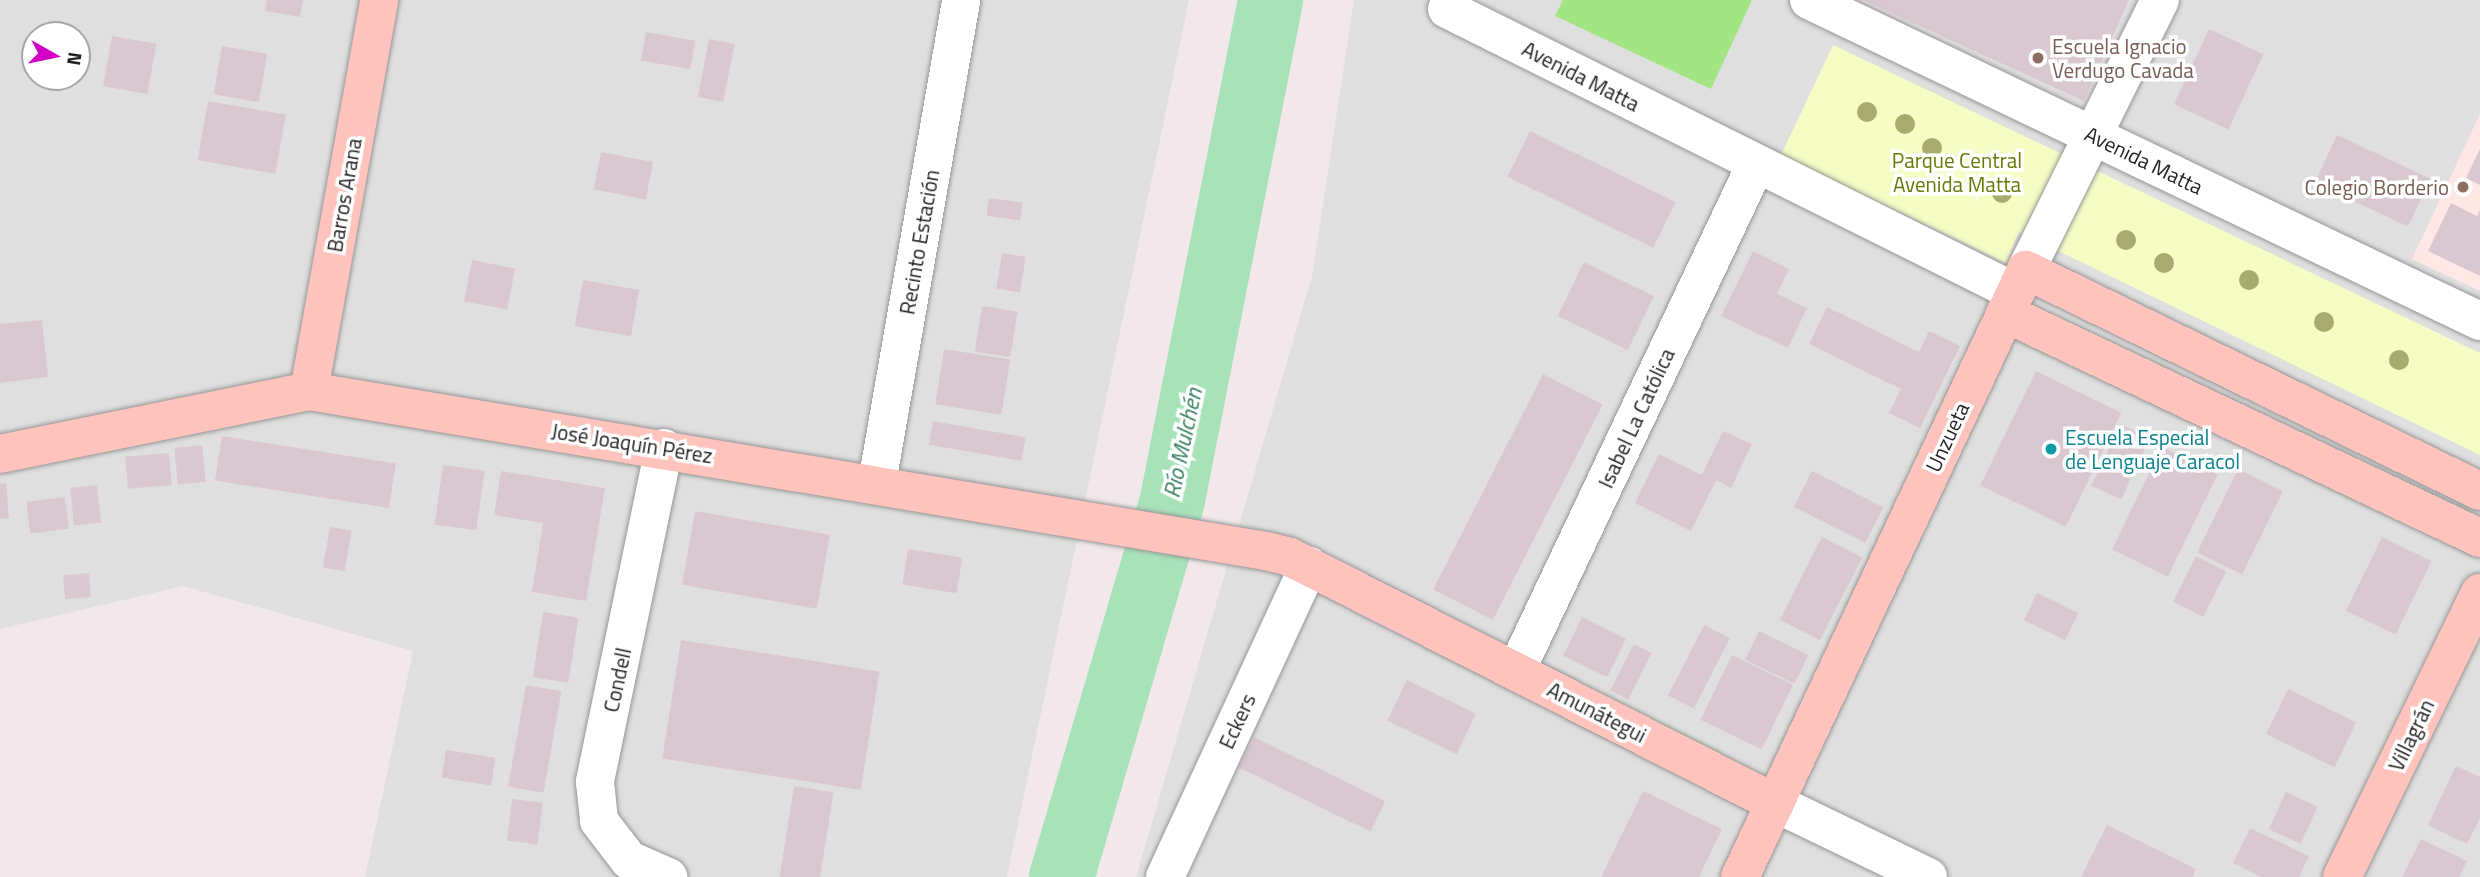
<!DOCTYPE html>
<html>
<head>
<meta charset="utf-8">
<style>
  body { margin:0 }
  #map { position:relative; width:2480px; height:877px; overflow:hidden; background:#f2e8eb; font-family:"Titillium Web",sans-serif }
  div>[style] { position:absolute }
  .residential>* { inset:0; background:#e0dfe0 }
  .education>* { inset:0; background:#ffe7e5 }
  .park>* { inset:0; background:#f5fdc5 }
  .pitch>* { inset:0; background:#a3e583 }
  .river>* { height:65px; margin:-32.5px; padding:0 32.5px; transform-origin:32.5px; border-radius:32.5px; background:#a7e2b8 }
  .building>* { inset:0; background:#dac8d1; transform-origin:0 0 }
  .roads { filter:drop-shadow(0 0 2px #969696) drop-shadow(0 0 2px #969696) }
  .street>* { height:38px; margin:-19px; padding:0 19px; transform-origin:19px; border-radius:19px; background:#fff }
  .secondary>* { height:38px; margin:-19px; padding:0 19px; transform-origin:19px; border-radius:19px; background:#fdc3bc }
  .trees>* { width:20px; height:20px; margin:-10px; border-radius:50%; background:#a7ab6e }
  .dots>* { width:19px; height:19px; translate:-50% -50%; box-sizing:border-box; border:4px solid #fff; border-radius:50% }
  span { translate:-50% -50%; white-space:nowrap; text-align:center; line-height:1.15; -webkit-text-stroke:7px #fff; paint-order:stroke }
  .education-label { font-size:21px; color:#785e54 }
  .left { translate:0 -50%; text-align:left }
  .right { translate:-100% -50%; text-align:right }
  .street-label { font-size:21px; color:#222 }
  .park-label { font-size:21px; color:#697907 }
  .culture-label { font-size:21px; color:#0d838f }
  .water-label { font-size:23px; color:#347e5e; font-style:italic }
  .north { position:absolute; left:21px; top:21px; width:70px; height:70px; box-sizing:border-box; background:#fff; border:2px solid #a7a7a7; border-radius:50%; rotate:99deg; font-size:19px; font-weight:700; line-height:28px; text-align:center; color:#222 }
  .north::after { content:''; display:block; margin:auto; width:24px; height:32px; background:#d400c7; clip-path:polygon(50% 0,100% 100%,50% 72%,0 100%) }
</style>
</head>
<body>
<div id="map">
  <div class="residential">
    <div style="clip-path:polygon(evenodd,0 0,1189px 0,1007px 877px,365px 877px,413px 651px,183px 586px,0 629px,0 0,35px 35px,77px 35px,77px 77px,35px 77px,35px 35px)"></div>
    <div style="clip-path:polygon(1354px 0,2480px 0,2480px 877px,1136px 877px,1312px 276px)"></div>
  </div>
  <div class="education">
    <div style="clip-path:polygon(2480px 114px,2480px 291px,2412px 259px)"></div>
  </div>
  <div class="park">
    <div style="clip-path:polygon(1833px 45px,2480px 353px,2480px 455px,2019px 232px,2006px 263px,1781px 155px)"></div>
  </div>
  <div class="pitch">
    <div style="clip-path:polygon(1563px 0,1752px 0,1711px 89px,1555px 16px)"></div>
  </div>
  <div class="river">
    <div style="left:1061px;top:877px;width:394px;rotate:-73.6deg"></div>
    <div style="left:1172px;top:499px;width:509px;rotate:-78.89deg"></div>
  </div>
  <div class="building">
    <div style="clip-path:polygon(267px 0,303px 0,300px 17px,265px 11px)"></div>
    <div style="clip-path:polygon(1863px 0,2129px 0,2084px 101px)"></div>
    <div style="left:2209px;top:29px;width:60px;height:83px;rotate:25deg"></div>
    <div style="left:646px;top:32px;width:50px;height:29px;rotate:10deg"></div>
    <div style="left:112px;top:36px;width:45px;height:51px;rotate:10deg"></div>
    <div style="left:709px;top:39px;width:26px;height:59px;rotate:11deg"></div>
    <div style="left:222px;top:46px;width:46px;height:49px;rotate:10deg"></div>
    <div style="left:208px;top:101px;width:79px;height:60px;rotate:10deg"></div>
    <div style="left:1530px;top:131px;width:162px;height:51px;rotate:26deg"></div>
    <div style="left:2337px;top:135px;width:103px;height:53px;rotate:25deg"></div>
    <div style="clip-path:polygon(2480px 149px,2480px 185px,2466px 178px)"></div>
    <div style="left:601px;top:152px;width:53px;height:38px;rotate:11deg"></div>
    <div style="left:989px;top:198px;width:34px;height:18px;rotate:8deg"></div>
    <div style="clip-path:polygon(2451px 203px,2477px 216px,2480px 210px,2480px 276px,2428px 251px)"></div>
    <div style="clip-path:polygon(1753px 251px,1789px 269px,1777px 294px,1807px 308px,1788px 348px,1721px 316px)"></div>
    <div style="left:1002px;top:253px;width:24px;height:36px;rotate:9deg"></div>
    <div style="left:472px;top:260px;width:44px;height:42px;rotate:11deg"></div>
    <div style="left:1584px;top:262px;width:78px;height:60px;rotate:26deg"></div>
    <div style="left:583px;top:280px;width:57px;height:47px;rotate:10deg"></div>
    <div style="left:982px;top:306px;width:36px;height:46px;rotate:9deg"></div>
    <div style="clip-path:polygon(1827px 307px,1919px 352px,1929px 331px,1960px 346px,1920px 428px,1889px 413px,1901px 389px,1809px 344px)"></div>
    <div style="clip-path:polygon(42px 320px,48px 377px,0 383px,0 324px)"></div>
    <div style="left:944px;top:349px;width:67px;height:56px;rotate:9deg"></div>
    <div style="left:2036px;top:371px;width:95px;height:127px;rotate:26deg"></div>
    <div style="left:1543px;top:374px;width:67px;height:242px;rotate:27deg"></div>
    <div style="left:933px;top:421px;width:94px;height:24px;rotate:10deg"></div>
    <div style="left:2120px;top:424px;width:33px;height:68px;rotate:25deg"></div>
    <div style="clip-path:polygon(1723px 431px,1752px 444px,1731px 488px,1716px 480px,1691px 531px,1635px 503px,1659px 454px,1702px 475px)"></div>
    <div style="left:222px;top:436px;width:176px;height:45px;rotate:9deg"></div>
    <div style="left:202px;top:445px;width:37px;height:28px;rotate:84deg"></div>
    <div style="left:2162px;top:447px;width:62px;height:114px;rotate:26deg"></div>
    <div style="left:169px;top:453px;width:32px;height:44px;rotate:85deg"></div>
    <div style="left:443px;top:465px;width:42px;height:60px;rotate:8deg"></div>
    <div style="left:2238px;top:469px;width:50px;height:93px;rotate:26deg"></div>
    <div style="clip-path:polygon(501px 471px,605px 488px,586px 601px,532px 592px,543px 523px,494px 515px)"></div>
    <div style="left:1812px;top:471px;width:80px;height:40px;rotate:27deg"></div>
    <div style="clip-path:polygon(6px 483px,9px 518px,0 519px,0 484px)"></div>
    <div style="left:97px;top:485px;width:38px;height:27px;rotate:84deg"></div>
    <div style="left:65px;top:497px;width:32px;height:39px;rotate:83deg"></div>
    <div style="left:695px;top:511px;width:137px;height:75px;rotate:10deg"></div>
    <div style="left:330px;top:527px;width:22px;height:41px;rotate:10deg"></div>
    <div style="left:1822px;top:537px;width:45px;height:93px;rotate:27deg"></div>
    <div style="left:2382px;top:537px;width:55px;height:82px;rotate:26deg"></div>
    <div style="left:908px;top:549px;width:55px;height:36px;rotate:9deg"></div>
    <div style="left:2196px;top:556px;width:34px;height:51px;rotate:27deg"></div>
    <div style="left:89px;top:573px;width:24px;height:26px;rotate:85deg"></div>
    <div style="left:2037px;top:593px;width:46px;height:30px;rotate:26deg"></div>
    <div style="left:543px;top:612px;width:36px;height:66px;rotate:9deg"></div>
    <div style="left:1582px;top:617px;width:49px;height:43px;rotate:26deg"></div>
    <div style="left:1704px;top:625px;width:29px;height:79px;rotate:27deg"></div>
    <div style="left:1759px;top:631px;width:55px;height:32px;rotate:26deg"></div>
    <div style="left:681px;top:640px;width:201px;height:120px;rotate:9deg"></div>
    <div style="left:1634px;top:644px;width:20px;height:52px;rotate:27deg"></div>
    <div style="left:1732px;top:655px;width:68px;height:72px;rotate:26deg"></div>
    <div style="left:1407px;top:680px;width:77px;height:45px;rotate:26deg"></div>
    <div style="left:526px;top:685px;width:36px;height:103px;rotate:10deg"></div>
    <div style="left:2288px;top:689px;width:76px;height:50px;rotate:26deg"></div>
    <div style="left:1254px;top:737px;width:146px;height:34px;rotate:26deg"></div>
    <div style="left:446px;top:750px;width:50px;height:28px;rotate:9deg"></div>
    <div style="clip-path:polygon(2456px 766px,2480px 777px,2480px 818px,2467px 844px,2428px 825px)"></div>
    <div style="left:794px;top:786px;width:40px;height:92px;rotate:9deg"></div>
    <div style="clip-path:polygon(1643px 791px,1722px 829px,1699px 877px,1601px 877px)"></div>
    <div style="left:2286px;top:792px;width:35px;height:41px;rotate:25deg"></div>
    <div style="left:512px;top:799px;width:31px;height:42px;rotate:7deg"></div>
    <div style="clip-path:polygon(2107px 825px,2196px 869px,2192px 877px,2081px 877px)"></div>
    <div style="clip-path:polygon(2250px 828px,2309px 856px,2299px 877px,2261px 877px,2233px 863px)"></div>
    <div style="clip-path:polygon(2421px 839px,2467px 861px,2459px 877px,2402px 877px)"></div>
  </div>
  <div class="roads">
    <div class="street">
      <div style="left:1809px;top:0;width:744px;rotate:25.57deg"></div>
      <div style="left:1447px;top:9px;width:635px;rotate:26.48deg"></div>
      <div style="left:2026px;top:270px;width:301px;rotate:-63.6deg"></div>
      <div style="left:664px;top:448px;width:341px;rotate:101.7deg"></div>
      <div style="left:595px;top:782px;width:39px;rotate:84deg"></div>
      <div style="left:599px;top:821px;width:49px;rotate:52.4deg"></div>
      <div style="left:629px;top:860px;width:43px;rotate:23.6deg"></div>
      <div style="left:877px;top:483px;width:490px;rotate:-80.1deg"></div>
      <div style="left:1516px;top:671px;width:561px;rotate:-64.67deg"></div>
      <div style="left:1775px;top:803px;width:170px;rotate:25.8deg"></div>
      <div style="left:1165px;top:877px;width:343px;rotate:-65.2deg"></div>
    </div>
    <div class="secondary">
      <div style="left:2005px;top:313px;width:526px;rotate:25.35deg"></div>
      <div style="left:309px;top:391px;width:397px;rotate:-79.8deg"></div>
      <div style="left:0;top:454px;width:315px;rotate:-11.5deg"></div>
      <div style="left:309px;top:391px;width:970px;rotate:9.49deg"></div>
      <div style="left:1266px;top:551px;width:25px;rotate:14deg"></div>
      <div style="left:1290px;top:557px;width:544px;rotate:26.89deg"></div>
      <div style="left:1740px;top:877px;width:671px;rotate:-64.77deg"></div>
      <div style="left:2026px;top:270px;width:505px;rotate:25.96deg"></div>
      <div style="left:2342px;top:877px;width:316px;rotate:-64.1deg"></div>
    </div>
  </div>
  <div class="trees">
    <div style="left:1867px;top:112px"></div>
    <div style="left:1905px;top:124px"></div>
    <div style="left:1932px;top:148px"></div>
    <div style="left:2002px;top:193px"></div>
    <div style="left:2126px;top:240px"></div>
    <div style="left:2164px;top:263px"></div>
    <div style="left:2249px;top:280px"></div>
    <div style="left:2324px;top:322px"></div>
    <div style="left:2399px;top:360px"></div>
  </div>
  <div class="dots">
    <div style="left:2038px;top:58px;background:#8d6e63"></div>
    <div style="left:2463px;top:187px;background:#8d6e63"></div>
    <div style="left:2051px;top:449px;background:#0f9aa8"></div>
  </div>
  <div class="education-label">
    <span class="left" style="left:2052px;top:58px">Escuela Ignacio<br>Verdugo Cavada</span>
    <span class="right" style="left:2449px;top:187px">Colegio Borderio</span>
  </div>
  <div class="street-label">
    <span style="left:1581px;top:76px;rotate:27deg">Avenida Matta</span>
    <span style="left:2144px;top:160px;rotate:26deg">Avenida Matta</span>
    <span style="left:344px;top:195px;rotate:-80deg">Barros Arana</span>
    <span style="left:919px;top:242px;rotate:-80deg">Recinto Estación</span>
    <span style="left:1636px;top:418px;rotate:-65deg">Isabel La Católica</span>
    <span style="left:1947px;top:437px;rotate:-65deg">Unzueta</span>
    <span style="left:632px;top:443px;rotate:9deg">José Joaquín Pérez</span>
    <span style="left:617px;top:680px;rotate:-78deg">Condell</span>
    <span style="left:1597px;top:712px;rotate:27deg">Amunátegui</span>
    <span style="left:1237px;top:721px;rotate:-65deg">Eckers</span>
    <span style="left:2411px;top:735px;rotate:-64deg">Villagrán</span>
  </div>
  <div class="park-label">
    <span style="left:1957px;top:172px">Parque Central<br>Avenida Matta</span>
  </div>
  <div class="culture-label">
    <span class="left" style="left:2065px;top:449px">Escuela Especial<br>de Lenguaje Caracol</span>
  </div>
  <div class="water-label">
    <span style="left:1183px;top:443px;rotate:-78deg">Río Mulchén</span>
  </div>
  <div class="north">N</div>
</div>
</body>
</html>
